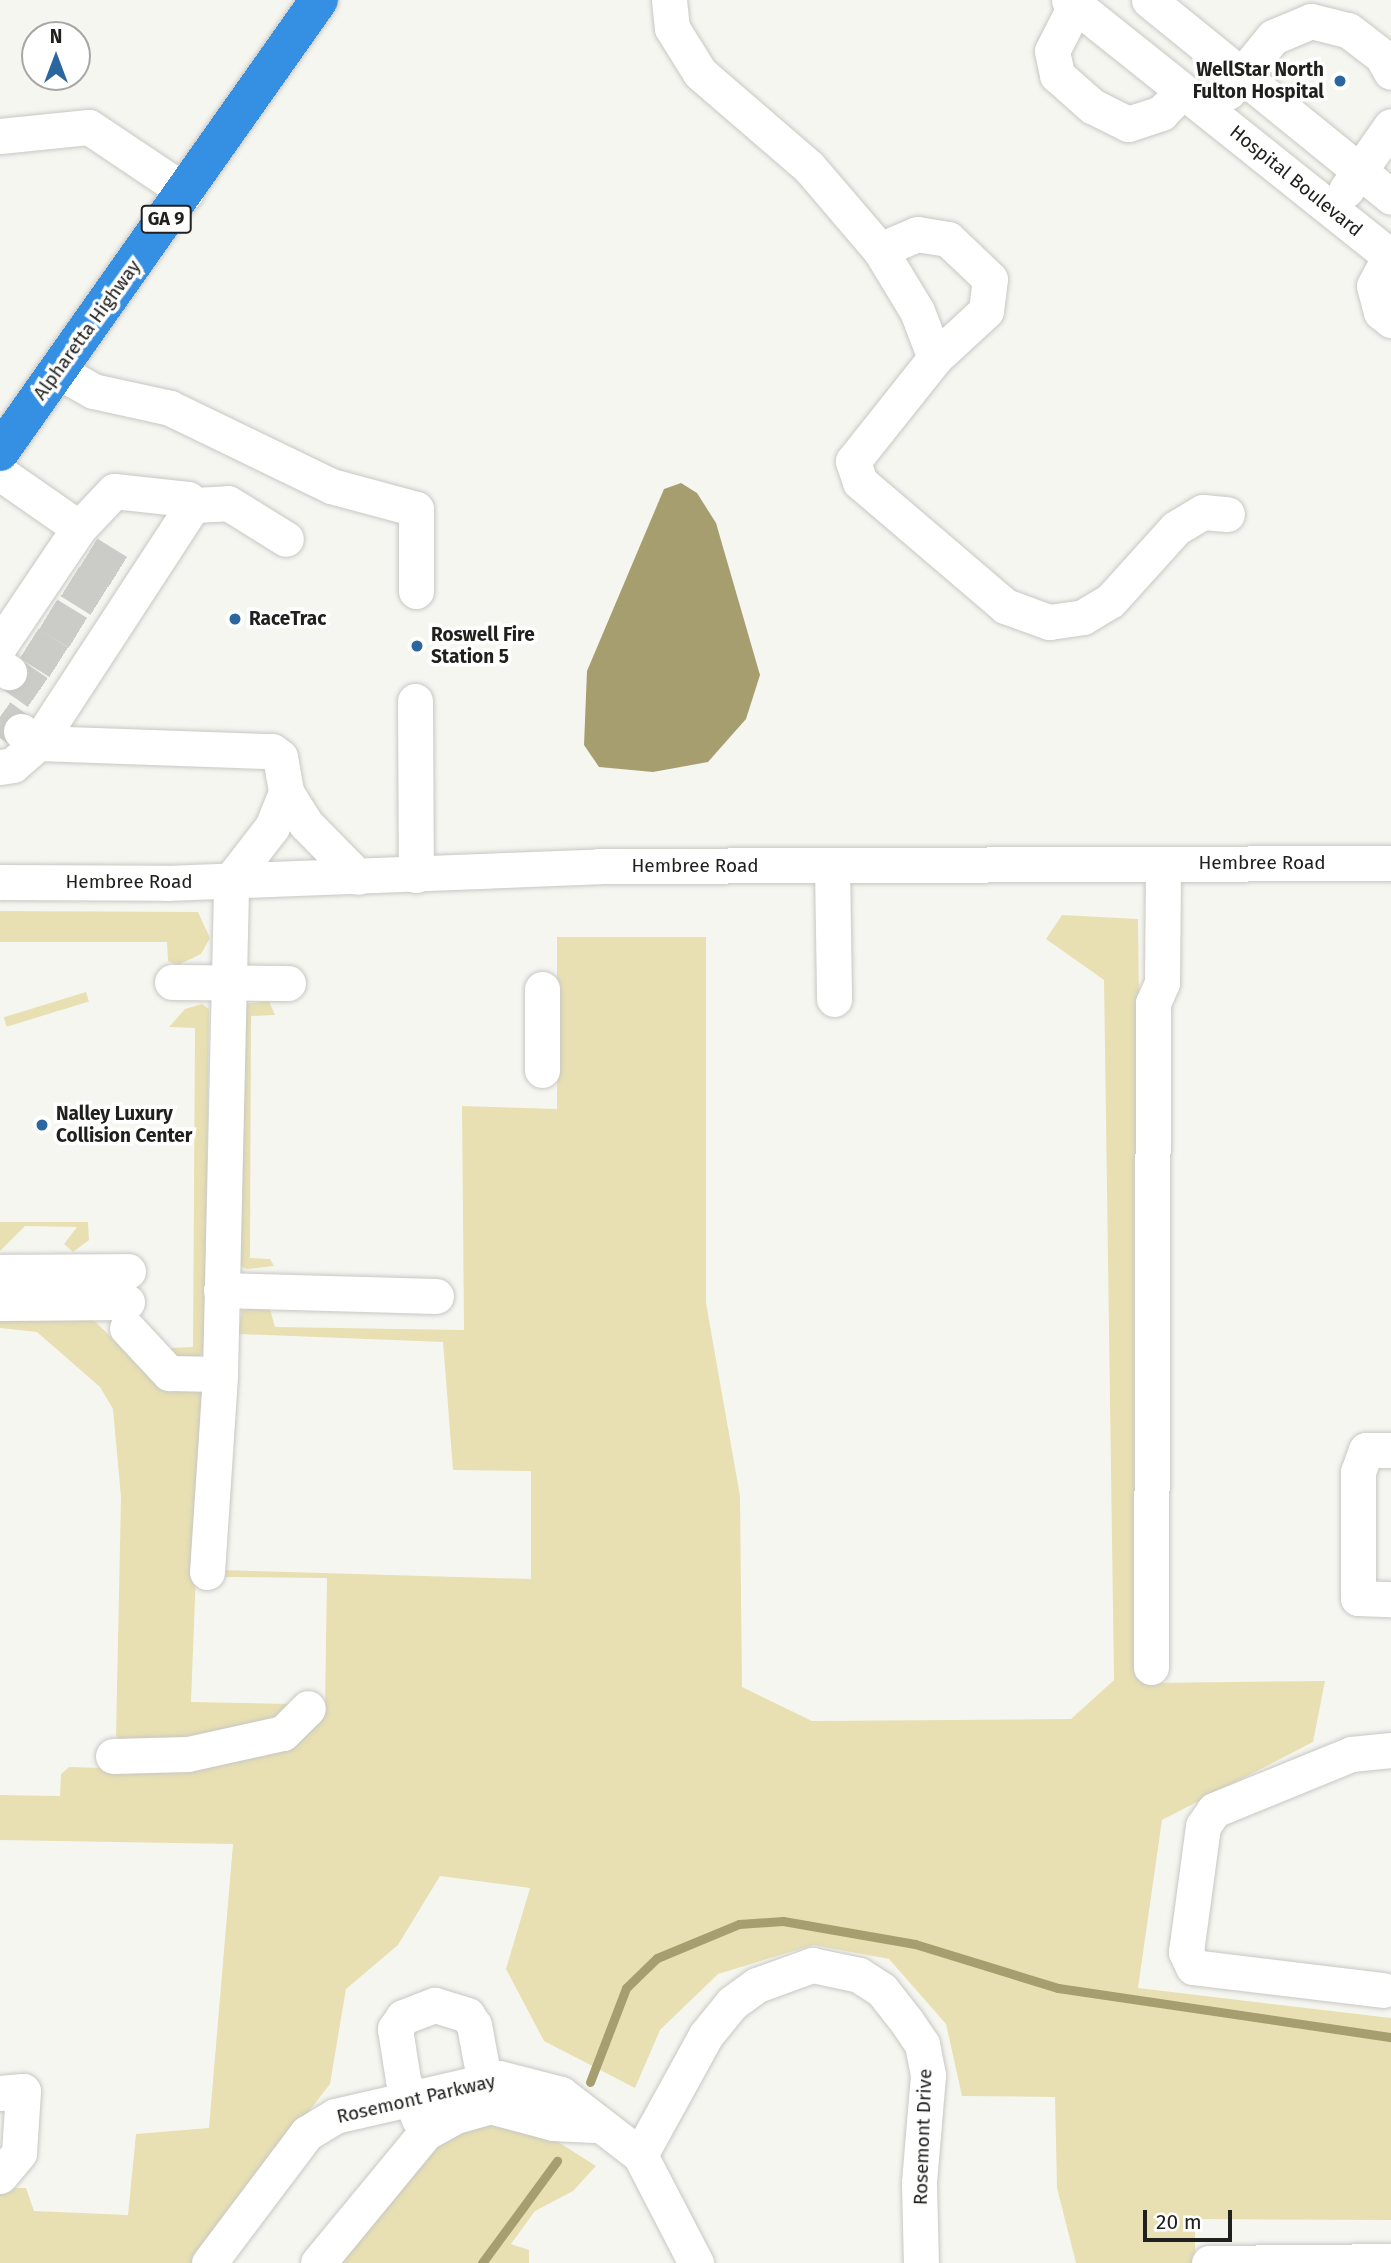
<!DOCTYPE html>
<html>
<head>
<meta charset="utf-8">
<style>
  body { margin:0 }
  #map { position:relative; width:1391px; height:2263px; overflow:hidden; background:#f6f6f1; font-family:"Fira Sans",sans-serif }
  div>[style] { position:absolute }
  .green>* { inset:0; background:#e8e0b3; transform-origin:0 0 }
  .water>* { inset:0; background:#a79e70 }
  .stream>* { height:9px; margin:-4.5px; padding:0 4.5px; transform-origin:4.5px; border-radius:4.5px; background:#a79e70 }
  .minor-tunnel>* { height:35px; margin-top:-17.5px; transform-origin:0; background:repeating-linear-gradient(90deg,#cbcbc7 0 35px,transparent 0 53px) }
  .roads { filter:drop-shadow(0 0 2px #c8c7c3) drop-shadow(0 0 2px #c8c7c3) }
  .minor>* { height:35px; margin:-17.5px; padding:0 17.5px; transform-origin:17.5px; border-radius:17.5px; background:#fff }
  .highway>* { height:38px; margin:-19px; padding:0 19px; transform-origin:19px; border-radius:19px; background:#3590e4 }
  .dots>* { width:19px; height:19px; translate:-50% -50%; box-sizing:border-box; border:4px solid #fff; border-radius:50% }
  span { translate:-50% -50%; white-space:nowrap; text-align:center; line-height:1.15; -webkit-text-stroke:7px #fff; paint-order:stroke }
  .shield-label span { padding:2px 5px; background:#fff; border:2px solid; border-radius:5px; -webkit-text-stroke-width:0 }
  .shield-label { font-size:18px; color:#20201e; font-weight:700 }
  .poi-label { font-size:19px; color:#20201e; font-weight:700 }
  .right { translate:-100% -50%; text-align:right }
  .left { translate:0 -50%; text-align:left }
  .street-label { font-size:19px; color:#20201e }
  .north { position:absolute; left:21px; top:21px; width:70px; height:70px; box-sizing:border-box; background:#fff; border:2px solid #a6a6a5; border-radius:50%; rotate:0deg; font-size:19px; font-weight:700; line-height:28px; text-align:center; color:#20201e }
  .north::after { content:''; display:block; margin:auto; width:24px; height:32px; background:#2c669e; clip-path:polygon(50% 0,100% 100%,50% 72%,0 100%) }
  .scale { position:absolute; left:1143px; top:2210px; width:89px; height:32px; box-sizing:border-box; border:4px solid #20201e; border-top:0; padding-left:9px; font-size:21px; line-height:24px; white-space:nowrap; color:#20201e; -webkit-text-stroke:5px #fff; paint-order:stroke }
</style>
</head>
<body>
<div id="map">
  <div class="green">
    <div style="clip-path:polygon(0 911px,198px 912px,210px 938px,201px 954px,178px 965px,168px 961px,167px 942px,0 942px)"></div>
    <div style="clip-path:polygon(1062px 915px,1138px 919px,1147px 1683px,1325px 1681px,1313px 1742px,1162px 1820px,1138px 1988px,1391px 2018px,1391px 2220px,1195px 2219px,1195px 2263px,1076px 2263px,1057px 2188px,1055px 2097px,962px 2096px,946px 2024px,889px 1959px,813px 1945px,718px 1974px,660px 2030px,635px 2088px,544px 2041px,506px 1969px,530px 1888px,440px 1876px,398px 1945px,346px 1989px,330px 2084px,192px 2263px,0 2263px,0 2188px,26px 2188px,34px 2211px,128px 2215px,136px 2134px,209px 2128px,233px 1844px,0 1840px,0 1795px,60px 1796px,61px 1774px,69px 1767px,138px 1769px,309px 1726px,325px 1704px,327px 1578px,220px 1577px,220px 1570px,531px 1579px,531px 1471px,453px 1470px,443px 1342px,238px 1334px,242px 1310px,269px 1306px,275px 1327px,464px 1330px,462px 1106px,557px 1109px,557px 937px,706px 937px,706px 1303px,740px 1496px,742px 1687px,812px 1721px,1071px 1719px,1114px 1680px,1104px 980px,1046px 939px)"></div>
    <div style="left:86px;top:992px;width:10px;height:86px;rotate:73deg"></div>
    <div style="clip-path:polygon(269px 1001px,275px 1015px,251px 1016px,250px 1258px,270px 1259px,274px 1266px,247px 1269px,240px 1266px,245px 1004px)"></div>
    <div style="clip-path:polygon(202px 1004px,209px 1009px,205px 1348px,199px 1357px,171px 1357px,171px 1348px,193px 1347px,195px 1028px,169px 1027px,185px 1009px)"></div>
    <div style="clip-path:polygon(0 1222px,88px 1222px,89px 1240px,73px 1252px,64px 1244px,77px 1227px,25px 1226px,0 1251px)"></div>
    <div style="clip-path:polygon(84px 1311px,166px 1390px,203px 1392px,191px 1702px,292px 1704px,286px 1715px,220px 1733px,125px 1744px,116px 1736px,121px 1497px,113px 1409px,100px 1387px,37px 1332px,0 1328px,0 1312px)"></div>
    <div style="clip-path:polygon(465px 2121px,533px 2126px,596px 2166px,573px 2191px,535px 2211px,511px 2244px,529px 2250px,529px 2263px,328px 2263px,418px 2156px)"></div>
  </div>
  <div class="water">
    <div style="clip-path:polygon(681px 483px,697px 493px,716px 523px,760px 675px,746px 719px,708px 762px,653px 772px,599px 767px,584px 745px,587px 671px,664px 489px)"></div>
  </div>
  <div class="stream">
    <div style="left:590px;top:2082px;width:101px;rotate:-69deg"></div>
    <div style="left:626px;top:1988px;width:43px;rotate:-44.1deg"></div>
    <div style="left:657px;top:1958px;width:89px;rotate:-22.5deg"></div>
    <div style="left:739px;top:1924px;width:44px;rotate:-3.9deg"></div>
    <div style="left:783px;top:1921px;width:134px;rotate:9.9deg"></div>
    <div style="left:915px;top:1944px;width:150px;rotate:17.1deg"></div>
    <div style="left:1058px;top:1988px;width:337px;rotate:8.4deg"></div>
    <div style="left:482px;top:2263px;width:127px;rotate:-53.7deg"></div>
  </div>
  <div class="minor-tunnel">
    <div style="left:88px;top:553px;width:46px;rotate:31.6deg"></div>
    <div style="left:70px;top:581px;width:44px;rotate:31.9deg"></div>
    <div style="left:48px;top:614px;width:42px;rotate:31.4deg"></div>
    <div style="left:29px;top:643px;width:41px;rotate:32.2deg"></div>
    <div style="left:9px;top:672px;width:40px;rotate:34.9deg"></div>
    <div style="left:0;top:716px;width:22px;rotate:36deg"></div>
  </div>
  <div class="roads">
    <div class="minor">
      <div style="left:669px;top:0;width:28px;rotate:84deg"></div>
      <div style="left:672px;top:28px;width:53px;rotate:58.1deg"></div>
      <div style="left:700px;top:73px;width:144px;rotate:40.8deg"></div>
      <div style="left:809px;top:167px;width:109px;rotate:49.5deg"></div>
      <div style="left:880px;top:250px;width:71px;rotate:58.8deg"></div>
      <div style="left:917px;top:311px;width:50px;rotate:69deg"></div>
      <div style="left:935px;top:358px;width:69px;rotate:-42.7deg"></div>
      <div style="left:986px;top:311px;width:32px;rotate:-83deg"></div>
      <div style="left:990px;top:279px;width:58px;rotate:-136.4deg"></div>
      <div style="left:948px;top:239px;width:31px;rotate:-171deg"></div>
      <div style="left:917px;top:234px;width:40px;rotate:156.6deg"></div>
      <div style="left:1069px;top:0;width:412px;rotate:38.6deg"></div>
      <div style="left:1078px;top:0;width:57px;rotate:117deg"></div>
      <div style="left:1052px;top:51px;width:25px;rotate:78deg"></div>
      <div style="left:1057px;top:75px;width:47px;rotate:41.5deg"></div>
      <div style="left:1092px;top:106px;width:40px;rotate:26.6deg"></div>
      <div style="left:1128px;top:124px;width:35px;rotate:-18deg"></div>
      <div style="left:1161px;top:113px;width:31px;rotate:-45deg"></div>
      <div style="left:1149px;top:0;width:312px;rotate:39.1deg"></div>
      <div style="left:1228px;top:92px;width:71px;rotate:-50.7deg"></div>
      <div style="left:1273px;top:37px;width:41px;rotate:-22.8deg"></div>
      <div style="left:1311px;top:21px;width:38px;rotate:14deg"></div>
      <div style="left:1348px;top:30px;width:43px;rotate:37.4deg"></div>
      <div style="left:1382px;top:56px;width:18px;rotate:61deg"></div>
      <div style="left:0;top:136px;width:89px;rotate:-5.8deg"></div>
      <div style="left:89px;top:127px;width:117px;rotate:33.8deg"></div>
      <div style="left:1346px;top:190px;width:78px;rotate:-54.9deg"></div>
      <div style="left:1391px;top:254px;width:36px;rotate:118deg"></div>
      <div style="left:1374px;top:286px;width:27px;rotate:75deg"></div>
      <div style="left:1381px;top:312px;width:13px;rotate:39deg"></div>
      <div style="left:935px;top:358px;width:132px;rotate:128.5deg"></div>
      <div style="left:853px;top:461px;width:22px;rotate:72deg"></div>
      <div style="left:860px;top:482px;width:191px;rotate:40.5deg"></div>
      <div style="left:1005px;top:606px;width:47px;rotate:20deg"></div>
      <div style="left:1049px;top:622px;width:34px;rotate:-8deg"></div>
      <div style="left:1083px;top:617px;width:31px;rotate:-31deg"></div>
      <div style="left:1110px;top:601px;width:98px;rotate:-47.9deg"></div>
      <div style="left:1176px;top:528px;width:31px;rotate:-31deg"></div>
      <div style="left:1203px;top:512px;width:24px;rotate:5deg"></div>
      <div style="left:58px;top:371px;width:40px;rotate:29.7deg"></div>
      <div style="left:93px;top:391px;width:79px;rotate:12.4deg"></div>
      <div style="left:170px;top:408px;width:179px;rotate:25.8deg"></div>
      <div style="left:331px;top:486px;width:88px;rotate:15.1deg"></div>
      <div style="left:416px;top:509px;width:82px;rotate:90deg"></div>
      <div style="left:0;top:473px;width:96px;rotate:34.8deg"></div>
      <div style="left:193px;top:505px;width:35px;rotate:-3deg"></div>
      <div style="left:228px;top:503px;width:68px;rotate:31.8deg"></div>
      <div style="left:0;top:645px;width:141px;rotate:-56deg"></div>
      <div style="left:79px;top:528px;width:51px;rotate:-46.6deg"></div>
      <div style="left:114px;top:491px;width:74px;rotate:6.2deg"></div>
      <div style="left:188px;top:499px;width:8px;rotate:50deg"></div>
      <div style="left:193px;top:505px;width:284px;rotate:123.1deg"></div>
      <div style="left:38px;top:743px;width:33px;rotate:139deg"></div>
      <div style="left:13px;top:765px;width:13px;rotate:171deg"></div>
      <div style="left:0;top:666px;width:11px;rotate:34deg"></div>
      <div style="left:415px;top:701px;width:174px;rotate:89.7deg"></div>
      <div style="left:21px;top:731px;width:21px;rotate:35deg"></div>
      <div style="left:38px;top:743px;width:234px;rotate:2deg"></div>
      <div style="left:272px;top:751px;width:10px;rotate:37deg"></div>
      <div style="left:280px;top:757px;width:36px;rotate:80deg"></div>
      <div style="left:286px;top:792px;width:38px;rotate:58deg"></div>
      <div style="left:306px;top:824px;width:74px;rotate:45.5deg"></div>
      <div style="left:832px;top:866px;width:133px;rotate:89.1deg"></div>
      <div style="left:0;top:882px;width:166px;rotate:0.3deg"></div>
      <div style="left:166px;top:883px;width:433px;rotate:-2.2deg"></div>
      <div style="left:599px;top:866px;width:792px;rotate:-0.22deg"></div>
      <div style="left:172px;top:982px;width:116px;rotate:0.5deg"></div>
      <div style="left:542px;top:989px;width:81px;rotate:90deg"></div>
      <div style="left:0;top:1272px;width:128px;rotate:-0.4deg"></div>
      <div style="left:221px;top:1290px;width:215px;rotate:1.6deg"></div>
      <div style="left:0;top:1303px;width:127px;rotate:-0.5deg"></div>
      <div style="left:127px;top:1328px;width:62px;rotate:47deg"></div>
      <div style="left:169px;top:1373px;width:51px;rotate:1.1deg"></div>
      <div style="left:1391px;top:1450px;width:25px;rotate:180deg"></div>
      <div style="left:1366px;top:1450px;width:23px;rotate:110deg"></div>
      <div style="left:1358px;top:1472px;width:126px;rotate:90deg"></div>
      <div style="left:1358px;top:1598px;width:33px;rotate:2deg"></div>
      <div style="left:207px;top:1572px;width:198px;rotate:-86.2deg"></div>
      <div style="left:220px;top:1374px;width:494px;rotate:-88.7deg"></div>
      <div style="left:231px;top:880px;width:67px;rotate:-52.3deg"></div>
      <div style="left:272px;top:827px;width:38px;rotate:-68deg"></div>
      <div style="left:1151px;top:1667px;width:664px;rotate:-89.83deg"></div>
      <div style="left:1153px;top:1003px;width:22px;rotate:-66deg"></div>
      <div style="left:1162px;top:983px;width:119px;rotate:-89.5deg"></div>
      <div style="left:113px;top:1756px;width:75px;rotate:-1.5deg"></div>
      <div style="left:188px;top:1754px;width:97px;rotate:-12.5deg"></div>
      <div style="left:283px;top:1733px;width:35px;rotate:-45deg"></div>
      <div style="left:1383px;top:1990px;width:191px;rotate:-173.1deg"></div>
      <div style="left:1193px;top:1967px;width:17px;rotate:-115deg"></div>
      <div style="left:1186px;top:1952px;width:127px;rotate:-82.3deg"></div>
      <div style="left:1203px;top:1826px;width:19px;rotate:-55deg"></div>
      <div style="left:1214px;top:1810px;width:148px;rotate:-22.2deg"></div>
      <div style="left:1351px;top:1754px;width:40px;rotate:-5.7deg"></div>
      <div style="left:0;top:2093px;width:23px;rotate:-5deg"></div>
      <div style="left:23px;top:2091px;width:62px;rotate:93.7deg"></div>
      <div style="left:19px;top:2153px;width:30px;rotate:130deg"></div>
      <div style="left:419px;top:2119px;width:42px;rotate:-112.3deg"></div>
      <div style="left:403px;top:2080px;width:52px;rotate:-98.9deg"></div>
      <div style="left:395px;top:2029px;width:14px;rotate:-56deg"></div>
      <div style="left:403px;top:2017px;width:34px;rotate:-21deg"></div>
      <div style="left:435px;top:2005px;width:34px;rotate:17deg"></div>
      <div style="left:467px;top:2015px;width:12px;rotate:55deg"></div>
      <div style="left:474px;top:2025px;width:76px;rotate:79.4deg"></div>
      <div style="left:640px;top:2155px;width:137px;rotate:-61.2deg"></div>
      <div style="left:706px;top:2035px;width:41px;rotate:-50.9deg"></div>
      <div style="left:732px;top:2003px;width:31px;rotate:-36deg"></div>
      <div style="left:757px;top:1985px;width:59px;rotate:-20deg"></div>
      <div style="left:812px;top:1965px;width:48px;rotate:12deg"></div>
      <div style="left:859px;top:1975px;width:27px;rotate:33deg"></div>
      <div style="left:882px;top:1990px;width:41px;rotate:52deg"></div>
      <div style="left:907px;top:2022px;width:27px;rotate:56deg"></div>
      <div style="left:922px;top:2044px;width:32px;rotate:79deg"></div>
      <div style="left:928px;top:2075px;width:108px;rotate:94.8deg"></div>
      <div style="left:919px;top:2183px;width:80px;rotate:88.6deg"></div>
      <div style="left:209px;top:2263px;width:163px;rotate:-53deg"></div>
      <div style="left:307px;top:2133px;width:33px;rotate:-31deg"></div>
      <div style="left:335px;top:2116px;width:168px;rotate:-13deg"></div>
      <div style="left:499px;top:2078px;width:64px;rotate:14.5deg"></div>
      <div style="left:561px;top:2094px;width:100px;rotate:37.7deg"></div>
      <div style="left:640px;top:2155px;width:122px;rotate:62.6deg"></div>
      <div style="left:318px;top:2263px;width:168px;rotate:-50.5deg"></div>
      <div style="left:425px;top:2133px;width:35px;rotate:-29deg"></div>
      <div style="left:456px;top:2116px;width:35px;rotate:-16deg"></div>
      <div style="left:490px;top:2106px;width:65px;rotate:15.1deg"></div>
      <div style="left:553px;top:2123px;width:41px;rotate:2.8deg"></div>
      <div style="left:1209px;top:2263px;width:182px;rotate:-0.6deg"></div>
    </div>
    <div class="highway">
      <div style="left:0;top:452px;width:553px;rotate:-54.79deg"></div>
    </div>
  </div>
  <div class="dots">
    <div style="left:1340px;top:81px;background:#2c669e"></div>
    <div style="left:235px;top:619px;background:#2c669e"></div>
    <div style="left:417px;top:646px;background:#2c669e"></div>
    <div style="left:42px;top:1125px;background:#2c669e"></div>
  </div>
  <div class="shield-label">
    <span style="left:166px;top:219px">GA 9</span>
  </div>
  <div class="poi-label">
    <span class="right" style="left:1324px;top:81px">WellStar North<br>Fulton Hospital</span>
    <span class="left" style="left:249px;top:619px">RaceTrac</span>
    <span class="left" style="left:431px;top:646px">Roswell Fire<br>Station 5</span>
    <span class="left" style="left:56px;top:1125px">Nalley Luxury<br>Collision Center</span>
  </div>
  <div class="street-label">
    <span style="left:1296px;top:181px;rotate:39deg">Hospital Boulevard</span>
    <span style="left:87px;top:330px;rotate:-54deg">Alpharetta Highway</span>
    <span style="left:1262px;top:863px">Hembree Road</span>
    <span style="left:695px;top:866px">Hembree Road</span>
    <span style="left:129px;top:882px">Hembree Road</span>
    <span style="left:416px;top:2099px;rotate:-13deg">Rosemont Parkway</span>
    <span style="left:923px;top:2137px;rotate:-88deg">Rosemont Drive</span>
  </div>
  <div class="north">N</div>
  <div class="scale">20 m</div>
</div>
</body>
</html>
